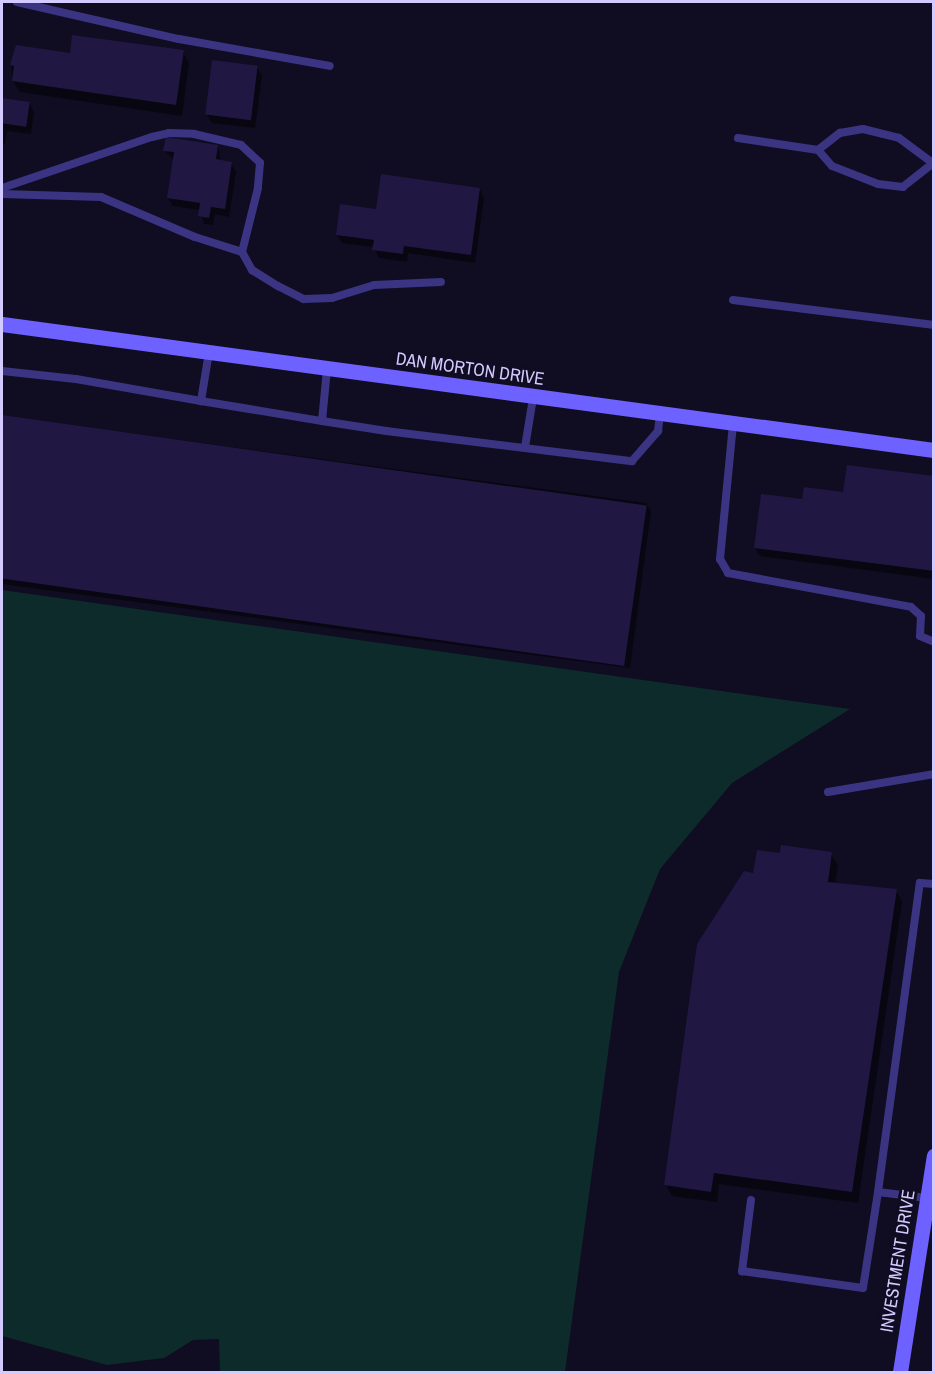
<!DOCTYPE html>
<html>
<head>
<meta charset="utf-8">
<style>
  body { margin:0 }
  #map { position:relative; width:935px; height:1374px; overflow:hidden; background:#100c21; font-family:"Archivo Narrow",sans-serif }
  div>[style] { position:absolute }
  .green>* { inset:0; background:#0e2b2b }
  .shadow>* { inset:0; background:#0007 }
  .building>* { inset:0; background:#211743; transform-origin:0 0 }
  .lane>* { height:8px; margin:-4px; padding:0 4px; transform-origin:4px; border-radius:4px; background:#3a3482 }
  .secondary>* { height:15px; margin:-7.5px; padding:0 7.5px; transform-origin:7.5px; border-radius:7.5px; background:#6d62ff }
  span { translate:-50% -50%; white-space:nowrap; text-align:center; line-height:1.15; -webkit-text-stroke:6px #100c21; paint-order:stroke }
  .street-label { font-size:18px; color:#d3cbff }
  .frame { position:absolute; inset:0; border:3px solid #d3cbff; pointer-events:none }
</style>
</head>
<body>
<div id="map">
  <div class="green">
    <div style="clip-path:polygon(2px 590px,850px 709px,732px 783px,660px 869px,619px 972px,565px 1372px,220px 1372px,219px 1339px,193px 1340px,164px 1358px,107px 1365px,2px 1336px)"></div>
  </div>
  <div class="shadow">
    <div style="clip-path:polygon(183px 52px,189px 63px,182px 116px,20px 92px,13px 81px,11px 65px,71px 54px)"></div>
    <div style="clip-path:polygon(257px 67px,262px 76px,255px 128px,212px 123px,207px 115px)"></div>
    <div style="clip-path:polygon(2px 99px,29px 103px,34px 112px,31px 134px,7px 131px,5px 144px,2px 143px)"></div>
    <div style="clip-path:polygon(218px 146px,221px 162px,231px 163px,236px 172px,229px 217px,215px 214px,213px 225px,204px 224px,200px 210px,173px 206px,168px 198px,174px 160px,165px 151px)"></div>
    <div style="clip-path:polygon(480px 189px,484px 198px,475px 263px,408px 253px,407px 262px,379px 258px,374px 247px,342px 243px,337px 235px,377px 211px)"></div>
    <div style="clip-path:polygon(2px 416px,646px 503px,651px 511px,630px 668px,2px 584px)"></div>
    <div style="clip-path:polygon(934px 476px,934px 579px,760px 556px,755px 548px,804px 501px)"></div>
    <div style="clip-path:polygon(781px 854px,831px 854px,838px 865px,835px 884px,896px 890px,902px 902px,858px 1203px,719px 1184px,717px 1202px,672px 1196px,666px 1185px,755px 874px)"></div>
  </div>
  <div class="building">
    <div style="clip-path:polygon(72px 35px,184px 50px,176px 105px,12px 81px,14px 66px,10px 65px,16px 45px,70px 53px)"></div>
    <div style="left:212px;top:60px;width:46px;height:55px;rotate:7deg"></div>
    <div style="left:2px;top:98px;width:28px;height:25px;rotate:8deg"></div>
    <div style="clip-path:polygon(166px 137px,218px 145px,216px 159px,232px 162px,225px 209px,211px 207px,209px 218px,198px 216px,200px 203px,167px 198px,174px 152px,163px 151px)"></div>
    <div style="clip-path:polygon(381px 174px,480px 188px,471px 255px,404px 246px,403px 254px,372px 250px,374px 240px,336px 235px,340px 204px,376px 209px)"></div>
    <div style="left:2px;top:415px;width:651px;height:162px;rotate:8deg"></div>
    <div style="clip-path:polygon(847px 465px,934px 476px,934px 571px,754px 548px,761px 494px,802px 499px,804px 487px,843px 492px)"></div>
    <div style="clip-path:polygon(781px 845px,832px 852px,828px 882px,897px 889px,852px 1192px,714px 1173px,711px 1192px,664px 1185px,697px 944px,744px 871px,753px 873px,757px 850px,780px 853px)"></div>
  </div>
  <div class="lane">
    <div style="left:17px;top:2px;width:166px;rotate:12.9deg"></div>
    <div style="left:179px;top:39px;width:153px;rotate:10.1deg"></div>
    <div style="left:738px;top:138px;width:81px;rotate:8.5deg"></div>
    <div style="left:932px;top:164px;width:37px;rotate:142deg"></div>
    <div style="left:903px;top:187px;width:25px;rotate:-173deg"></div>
    <div style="left:878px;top:184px;width:49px;rotate:-158.6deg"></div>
    <div style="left:832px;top:166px;width:21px;rotate:-131deg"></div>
    <div style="left:818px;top:150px;width:28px;rotate:-38deg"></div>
    <div style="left:840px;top:133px;width:23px;rotate:-10deg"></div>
    <div style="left:863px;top:129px;width:37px;rotate:14deg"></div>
    <div style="left:899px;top:138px;width:44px;rotate:36.6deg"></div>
    <div style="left:2px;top:188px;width:158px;rotate:-18.8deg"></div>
    <div style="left:152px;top:137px;width:17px;rotate:-13deg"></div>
    <div style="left:169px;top:133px;width:25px;rotate:2deg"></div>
    <div style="left:194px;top:134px;width:48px;rotate:13.2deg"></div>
    <div style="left:241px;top:145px;width:26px;rotate:43deg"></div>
    <div style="left:260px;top:163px;width:25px;rotate:95deg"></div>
    <div style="left:258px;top:188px;width:66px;rotate:104deg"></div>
    <div style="left:242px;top:252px;width:21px;rotate:61deg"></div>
    <div style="left:252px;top:270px;width:31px;rotate:32deg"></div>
    <div style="left:278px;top:286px;width:29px;rotate:27deg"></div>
    <div style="left:304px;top:299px;width:28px;rotate:-2deg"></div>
    <div style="left:332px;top:298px;width:44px;rotate:-17.2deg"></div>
    <div style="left:374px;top:285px;width:67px;rotate:-2.6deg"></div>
    <div style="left:2px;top:194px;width:99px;rotate:1.7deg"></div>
    <div style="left:101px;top:197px;width:102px;rotate:23.1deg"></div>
    <div style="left:195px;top:237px;width:49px;rotate:17.7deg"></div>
    <div style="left:733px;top:300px;width:203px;rotate:7.1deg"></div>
    <div style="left:209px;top:352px;width:50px;rotate:99.3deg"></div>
    <div style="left:201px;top:401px;width:123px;rotate:9.4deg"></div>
    <div style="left:327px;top:369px;width:52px;rotate:95.5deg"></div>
    <div style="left:322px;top:421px;width:65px;rotate:8.9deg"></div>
    <div style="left:386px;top:431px;width:248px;rotate:7deg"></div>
    <div style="left:632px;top:461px;width:40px;rotate:-49deg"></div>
    <div style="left:658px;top:431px;width:16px;rotate:-83deg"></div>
    <div style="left:2px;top:371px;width:74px;rotate:6.2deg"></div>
    <div style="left:76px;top:379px;width:127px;rotate:10deg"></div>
    <div style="left:733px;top:424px;width:136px;rotate:95.5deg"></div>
    <div style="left:720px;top:559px;width:16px;rotate:60deg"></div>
    <div style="left:728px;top:573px;width:186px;rotate:10.5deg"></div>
    <div style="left:911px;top:607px;width:13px;rotate:42deg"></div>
    <div style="left:921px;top:616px;width:20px;rotate:93deg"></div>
    <div style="left:920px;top:636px;width:15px;rotate:23deg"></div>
    <div style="left:525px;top:447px;width:50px;rotate:-80.7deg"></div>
    <div style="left:828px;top:792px;width:108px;rotate:-9.6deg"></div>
    <div style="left:878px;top:1192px;width:312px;rotate:-82.3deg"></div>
    <div style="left:920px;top:883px;width:14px;rotate:4deg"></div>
    <div style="left:751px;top:1200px;width:72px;rotate:97.2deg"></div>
    <div style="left:742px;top:1271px;width:122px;rotate:8deg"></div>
    <div style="left:863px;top:1288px;width:97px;rotate:-81.1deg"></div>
    <div style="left:878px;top:1192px;width:49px;rotate:7deg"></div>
  </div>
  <div class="secondary">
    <div style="left:2px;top:324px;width:940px;rotate:7.7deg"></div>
    <div style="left:900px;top:1372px;width:219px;rotate:-81.1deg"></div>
  </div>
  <div class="street-label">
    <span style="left:470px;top:369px;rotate:8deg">DAN MORTON DRIVE</span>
    <span style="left:898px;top:1261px;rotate:-81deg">INVESTMENT DRIVE</span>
  </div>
  <div class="frame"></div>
</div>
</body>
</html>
